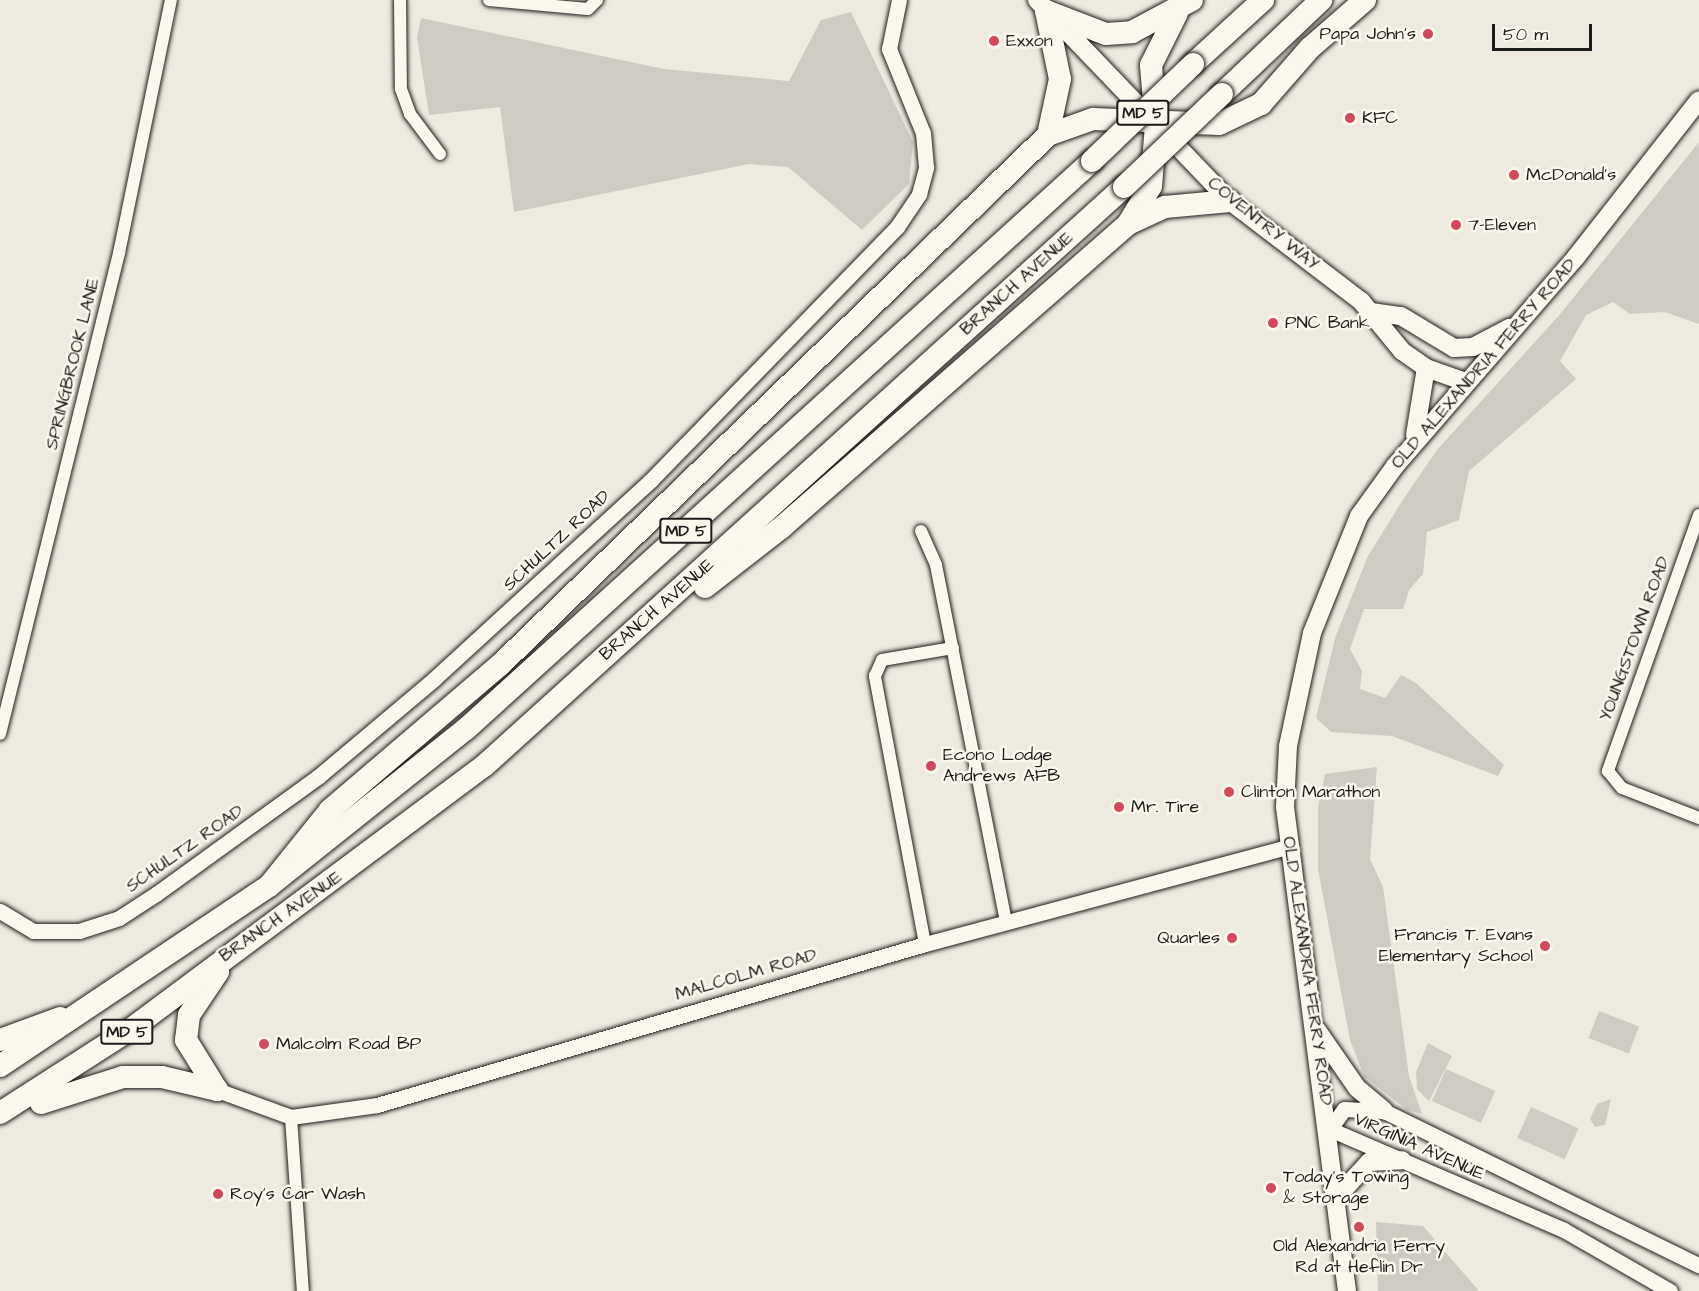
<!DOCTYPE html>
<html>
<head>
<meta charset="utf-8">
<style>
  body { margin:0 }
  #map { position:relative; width:1699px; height:1291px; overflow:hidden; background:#eeeadf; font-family:"Architects Daughter",sans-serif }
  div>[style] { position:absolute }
  .green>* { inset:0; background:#ceccc2; transform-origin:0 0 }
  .roads { filter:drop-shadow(0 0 2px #1c1c1c) drop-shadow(0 0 2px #1c1c1c) }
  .minor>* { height:12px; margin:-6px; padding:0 6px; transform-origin:6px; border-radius:6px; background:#fbf7ec }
  .tertiary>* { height:15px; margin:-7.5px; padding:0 7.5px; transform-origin:7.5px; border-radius:7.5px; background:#fbf7ec }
  .secondary>* { height:18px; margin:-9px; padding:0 9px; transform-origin:9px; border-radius:9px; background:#fbf7ec }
  .motorway>* { height:22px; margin:-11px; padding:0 11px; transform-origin:11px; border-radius:11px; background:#fbf7ec }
  .bridges { filter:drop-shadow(0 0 2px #1c1c1c) drop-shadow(0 0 2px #1c1c1c) }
  .motorway-bridge>* { height:22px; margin:-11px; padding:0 11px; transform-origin:11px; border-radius:11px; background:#fbf7ec }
  .dots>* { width:16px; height:16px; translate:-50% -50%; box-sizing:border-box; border:3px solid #fbf7ec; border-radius:50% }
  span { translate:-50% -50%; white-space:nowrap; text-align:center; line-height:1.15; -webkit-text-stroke:5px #fbf7ec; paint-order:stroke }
  .shield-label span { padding:2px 4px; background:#fbf7ec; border:2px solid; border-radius:4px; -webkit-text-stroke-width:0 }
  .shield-label { font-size:16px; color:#1c1c1c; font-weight:700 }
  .poi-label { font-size:18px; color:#1c1c1c }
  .right { translate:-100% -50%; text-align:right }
  .left { translate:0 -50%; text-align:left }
  .street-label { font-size:18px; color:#1c1c1c }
  .scale { position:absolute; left:1492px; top:24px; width:100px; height:27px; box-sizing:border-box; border:3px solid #1c1c1c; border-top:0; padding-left:8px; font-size:18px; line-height:21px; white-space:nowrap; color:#1c1c1c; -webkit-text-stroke:4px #fbf7ec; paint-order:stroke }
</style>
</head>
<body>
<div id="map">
  <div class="green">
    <div style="clip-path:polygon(851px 12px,913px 142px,909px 184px,862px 230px,788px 167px,749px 164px,514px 212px,500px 107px,429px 115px,417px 37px,421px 18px,664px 69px,789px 81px,821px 20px)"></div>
    <div style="clip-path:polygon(1699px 142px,1699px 324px,1665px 312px,1630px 314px,1613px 302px,1586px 315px,1560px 361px,1576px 379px,1469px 471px,1459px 520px,1427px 532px,1423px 574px,1409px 590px,1403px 609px,1364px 609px,1350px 649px,1362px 671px,1360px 689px,1385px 698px,1401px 675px,1416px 683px,1504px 765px,1498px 776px,1392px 736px,1331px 732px,1316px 718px,1335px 638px,1368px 556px,1404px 498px,1437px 450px,1561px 313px)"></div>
    <div style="clip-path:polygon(1377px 767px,1370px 859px,1383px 887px,1409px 1076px,1422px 1114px,1407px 1110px,1364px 1076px,1350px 1040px,1318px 869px,1318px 807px,1325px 774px)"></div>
    <div style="left:1599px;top:1011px;width:43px;height:29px;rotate:21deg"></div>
    <div style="clip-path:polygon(1428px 1043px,1452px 1056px,1429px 1101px,1417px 1089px,1416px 1072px)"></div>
    <div style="left:1446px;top:1069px;width:54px;height:35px;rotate:24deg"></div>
    <div style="clip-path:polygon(1611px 1099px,1605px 1125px,1595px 1127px,1590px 1119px,1597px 1104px)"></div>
    <div style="left:1531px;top:1107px;width:52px;height:34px;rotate:24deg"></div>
    <div style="clip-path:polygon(1376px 1222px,1423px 1226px,1479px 1291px,1378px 1291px)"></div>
  </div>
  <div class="roads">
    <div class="minor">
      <div style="left:400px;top:0;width:89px;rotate:89.4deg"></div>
      <div style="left:401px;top:89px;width:27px;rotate:70deg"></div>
      <div style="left:410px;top:114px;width:50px;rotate:53.1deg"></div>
      <div style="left:489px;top:0;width:99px;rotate:5.2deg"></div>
      <div style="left:588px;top:9px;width:13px;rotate:-45deg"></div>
      <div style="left:1699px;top:515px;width:272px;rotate:109.6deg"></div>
      <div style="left:1608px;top:771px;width:22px;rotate:51deg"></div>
      <div style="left:1622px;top:788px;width:83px;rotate:21.3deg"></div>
      <div style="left:921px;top:531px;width:37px;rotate:66deg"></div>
      <div style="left:936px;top:565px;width:364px;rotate:78.9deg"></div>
      <div style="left:0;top:734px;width:496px;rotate:-76.1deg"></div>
      <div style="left:119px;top:253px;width:258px;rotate:-78.4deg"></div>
      <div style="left:925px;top:944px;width:273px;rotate:-100.6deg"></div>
      <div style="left:875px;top:676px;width:17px;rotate:-66deg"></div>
      <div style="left:882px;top:660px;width:72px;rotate:-9.6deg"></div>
      <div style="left:291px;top:1117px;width:174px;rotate:86.1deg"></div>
    </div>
    <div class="tertiary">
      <div style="left:0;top:911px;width:39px;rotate:31deg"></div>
      <div style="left:33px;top:931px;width:46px"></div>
      <div style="left:79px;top:931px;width:42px;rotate:-18deg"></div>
      <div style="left:119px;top:918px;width:44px;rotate:-33deg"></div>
      <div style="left:156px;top:894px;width:201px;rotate:-35.9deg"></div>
      <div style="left:319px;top:776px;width:150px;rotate:-40.1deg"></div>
      <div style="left:434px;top:679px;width:294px;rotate:-42.5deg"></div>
      <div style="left:651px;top:480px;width:353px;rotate:-45.8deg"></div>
      <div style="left:897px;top:227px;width:40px;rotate:-56deg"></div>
      <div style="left:919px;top:194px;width:28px;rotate:-75deg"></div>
      <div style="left:926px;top:167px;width:34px;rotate:-95deg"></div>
      <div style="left:923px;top:133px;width:91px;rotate:-112deg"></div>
      <div style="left:889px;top:49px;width:50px;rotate:-78.5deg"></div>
      <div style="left:217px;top:1090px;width:79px;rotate:20deg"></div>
      <div style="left:291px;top:1117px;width:87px;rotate:-7.9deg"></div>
      <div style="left:377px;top:1105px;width:571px;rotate:-16.37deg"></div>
      <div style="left:925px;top:944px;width:376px;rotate:-15deg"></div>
      <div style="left:1670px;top:1291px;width:122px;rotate:-150.1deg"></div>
      <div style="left:1564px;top:1230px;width:255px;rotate:-156.7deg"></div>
      <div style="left:1330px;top:1129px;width:24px;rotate:-55deg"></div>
      <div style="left:1344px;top:1109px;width:40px;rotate:2.9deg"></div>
      <div style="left:1384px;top:1111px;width:351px;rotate:26.1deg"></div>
    </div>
    <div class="secondary">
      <div style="left:1037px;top:0;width:279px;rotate:46.2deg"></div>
      <div style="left:1230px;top:201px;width:165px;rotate:37.4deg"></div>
      <div style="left:1361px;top:301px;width:65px;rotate:50.6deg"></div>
      <div style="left:1402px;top:351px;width:29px;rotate:35deg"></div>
      <div style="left:1426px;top:368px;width:42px;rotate:19.3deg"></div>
      <div style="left:1371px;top:312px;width:30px;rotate:8deg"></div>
      <div style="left:1401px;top:316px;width:62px;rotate:31.1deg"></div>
      <div style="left:1454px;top:348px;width:19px;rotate:-3deg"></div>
      <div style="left:1473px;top:347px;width:41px;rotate:-27.8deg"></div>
      <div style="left:1415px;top:435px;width:68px;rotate:-80.7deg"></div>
      <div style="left:1317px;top:1030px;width:70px;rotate:55.4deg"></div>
      <div style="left:1357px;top:1088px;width:35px;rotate:40deg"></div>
      <div style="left:1338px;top:1196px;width:46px;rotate:-47.6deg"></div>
      <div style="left:1369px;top:1162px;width:33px;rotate:-3deg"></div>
      <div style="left:1347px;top:1291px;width:488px;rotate:-97.3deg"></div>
      <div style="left:1285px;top:807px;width:61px;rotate:-87.2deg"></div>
      <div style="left:1288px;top:746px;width:116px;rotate:-78deg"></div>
      <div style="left:1312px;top:633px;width:126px;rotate:-68.1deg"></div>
      <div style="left:1359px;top:516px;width:62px;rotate:-54.2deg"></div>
      <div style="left:1395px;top:466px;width:276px;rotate:-49.1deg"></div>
      <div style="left:1576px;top:257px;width:199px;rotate:-51.9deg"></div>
    </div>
    <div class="motorway">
      <div style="left:1046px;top:11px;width:64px;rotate:21deg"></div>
      <div style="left:1106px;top:34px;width:26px;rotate:-4deg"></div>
      <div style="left:1132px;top:32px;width:68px;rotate:-28.1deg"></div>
      <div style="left:1046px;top:11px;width:69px;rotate:78.4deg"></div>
      <div style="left:1060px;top:79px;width:57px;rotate:102.1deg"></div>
      <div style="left:1193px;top:64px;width:95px;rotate:-42.4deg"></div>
      <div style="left:1222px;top:94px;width:137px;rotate:-43.5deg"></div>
      <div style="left:1128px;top:224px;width:44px;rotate:-58.8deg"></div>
      <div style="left:1151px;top:186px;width:61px;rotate:-85.3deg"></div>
      <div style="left:1156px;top:125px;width:60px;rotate:-94.8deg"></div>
      <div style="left:1151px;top:65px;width:58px;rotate:-63.4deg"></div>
      <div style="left:705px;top:587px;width:98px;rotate:-37.9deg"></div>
      <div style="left:782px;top:527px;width:460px;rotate:-41.2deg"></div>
      <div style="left:1128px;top:224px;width:41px;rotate:-24.7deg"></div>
      <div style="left:1165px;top:207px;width:65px;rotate:-5.3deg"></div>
      <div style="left:269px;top:886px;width:97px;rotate:-51.2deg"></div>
      <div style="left:330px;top:810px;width:223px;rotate:-40.5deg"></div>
      <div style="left:500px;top:665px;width:762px;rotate:-44.04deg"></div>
      <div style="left:1048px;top:135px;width:48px;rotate:-19.6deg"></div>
      <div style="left:1093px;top:119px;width:126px;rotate:2.3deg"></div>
      <div style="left:1219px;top:124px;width:47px;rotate:-25.5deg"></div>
      <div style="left:1261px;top:104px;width:74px;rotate:-48.8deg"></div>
      <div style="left:1310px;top:48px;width:73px;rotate:-41.1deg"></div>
      <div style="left:0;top:1040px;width:64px;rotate:-20.1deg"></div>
      <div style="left:0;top:1066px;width:324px;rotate:-33.8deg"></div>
      <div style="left:269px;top:886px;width:252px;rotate:-38.6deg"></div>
      <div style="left:466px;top:729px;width:845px;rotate:-42.22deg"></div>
      <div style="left:217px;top:1090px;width:59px;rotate:-121.8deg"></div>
      <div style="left:186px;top:1040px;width:25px;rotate:-83deg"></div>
      <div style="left:189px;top:1015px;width:52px;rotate:-56deg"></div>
      <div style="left:41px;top:1103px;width:86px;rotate:-17.6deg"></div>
      <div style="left:123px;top:1077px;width:39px"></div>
      <div style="left:162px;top:1077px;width:57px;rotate:13.3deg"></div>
      <div style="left:0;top:1113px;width:156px;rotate:-32.7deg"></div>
      <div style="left:131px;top:1029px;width:440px;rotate:-36.7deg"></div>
      <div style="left:484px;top:766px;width:863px;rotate:-42.14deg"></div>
    </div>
  </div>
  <div class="bridges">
    <div class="motorway-bridge">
      <div style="left:1092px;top:161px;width:140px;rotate:-43.8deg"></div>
      <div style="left:1124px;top:187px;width:135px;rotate:-43.5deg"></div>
    </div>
  </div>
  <div class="dots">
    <div style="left:1428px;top:34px;background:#d1495b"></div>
    <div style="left:994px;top:41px;background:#d1495b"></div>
    <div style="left:1350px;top:118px;background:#d1495b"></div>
    <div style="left:1514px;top:175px;background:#d1495b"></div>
    <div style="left:1456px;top:225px;background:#d1495b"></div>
    <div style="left:1273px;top:323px;background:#d1495b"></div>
    <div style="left:931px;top:766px;background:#d1495b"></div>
    <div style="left:1229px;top:792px;background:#d1495b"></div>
    <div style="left:1119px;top:807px;background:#d1495b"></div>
    <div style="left:1232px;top:938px;background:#d1495b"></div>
    <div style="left:1545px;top:946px;background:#d1495b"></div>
    <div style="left:264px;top:1044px;background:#d1495b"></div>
    <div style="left:1271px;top:1188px;background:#d1495b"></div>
    <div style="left:218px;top:1194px;background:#d1495b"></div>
    <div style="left:1359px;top:1227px;background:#d1495b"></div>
  </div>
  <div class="shield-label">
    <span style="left:1143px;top:113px">MD 5</span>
    <span style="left:686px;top:531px">MD 5</span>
    <span style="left:127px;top:1032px">MD 5</span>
  </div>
  <div class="poi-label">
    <span class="right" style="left:1416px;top:34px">Papa John's</span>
    <span class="left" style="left:1006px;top:41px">Exxon</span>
    <span class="left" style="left:1362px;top:118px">KFC</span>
    <span class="left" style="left:1526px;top:175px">McDonald's</span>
    <span class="left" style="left:1468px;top:225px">7-Eleven</span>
    <span class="left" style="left:1285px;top:323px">PNC Bank</span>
    <span class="left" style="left:943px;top:766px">Econo Lodge<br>Andrews AFB</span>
    <span class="left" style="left:1241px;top:792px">Clinton Marathon</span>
    <span class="left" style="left:1131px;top:807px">Mr. Tire</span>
    <span class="right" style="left:1533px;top:946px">Francis T. Evans<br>Elementary School</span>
    <span class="right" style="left:1220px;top:938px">Quarles</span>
    <span class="left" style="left:276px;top:1044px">Malcolm Road BP</span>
    <span class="left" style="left:1283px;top:1188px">Today's Towing<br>&amp; Storage</span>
    <span class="left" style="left:230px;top:1194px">Roy's Car Wash</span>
    <span style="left:1359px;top:1257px">Old Alexandria Ferry<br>Rd at Heflin Dr</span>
  </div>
  <div class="street-label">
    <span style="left:1263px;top:224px;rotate:39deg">COVENTRY WAY</span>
    <span style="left:1017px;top:284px;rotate:-42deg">BRANCH AVENUE</span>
    <span style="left:73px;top:364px;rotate:-76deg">SPRINGBROOK LANE</span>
    <span style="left:1484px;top:364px;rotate:-49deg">OLD ALEXANDRIA FERRY ROAD</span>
    <span style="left:557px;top:541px;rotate:-43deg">SCHULTZ ROAD</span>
    <span style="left:657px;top:610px;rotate:-41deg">BRANCH AVENUE</span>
    <span style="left:1635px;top:639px;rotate:-70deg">YOUNGSTOWN ROAD</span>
    <span style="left:185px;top:849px;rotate:-35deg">SCHULTZ ROAD</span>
    <span style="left:281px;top:917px;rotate:-35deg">BRANCH AVENUE</span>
    <span style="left:1307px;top:971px;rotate:82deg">OLD ALEXANDRIA FERRY ROAD</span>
    <span style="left:746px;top:975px;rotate:-16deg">MALCOLM ROAD</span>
    <span style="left:1419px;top:1147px;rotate:24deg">VIRGINIA AVENUE</span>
  </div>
  <div class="scale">50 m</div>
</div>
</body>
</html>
